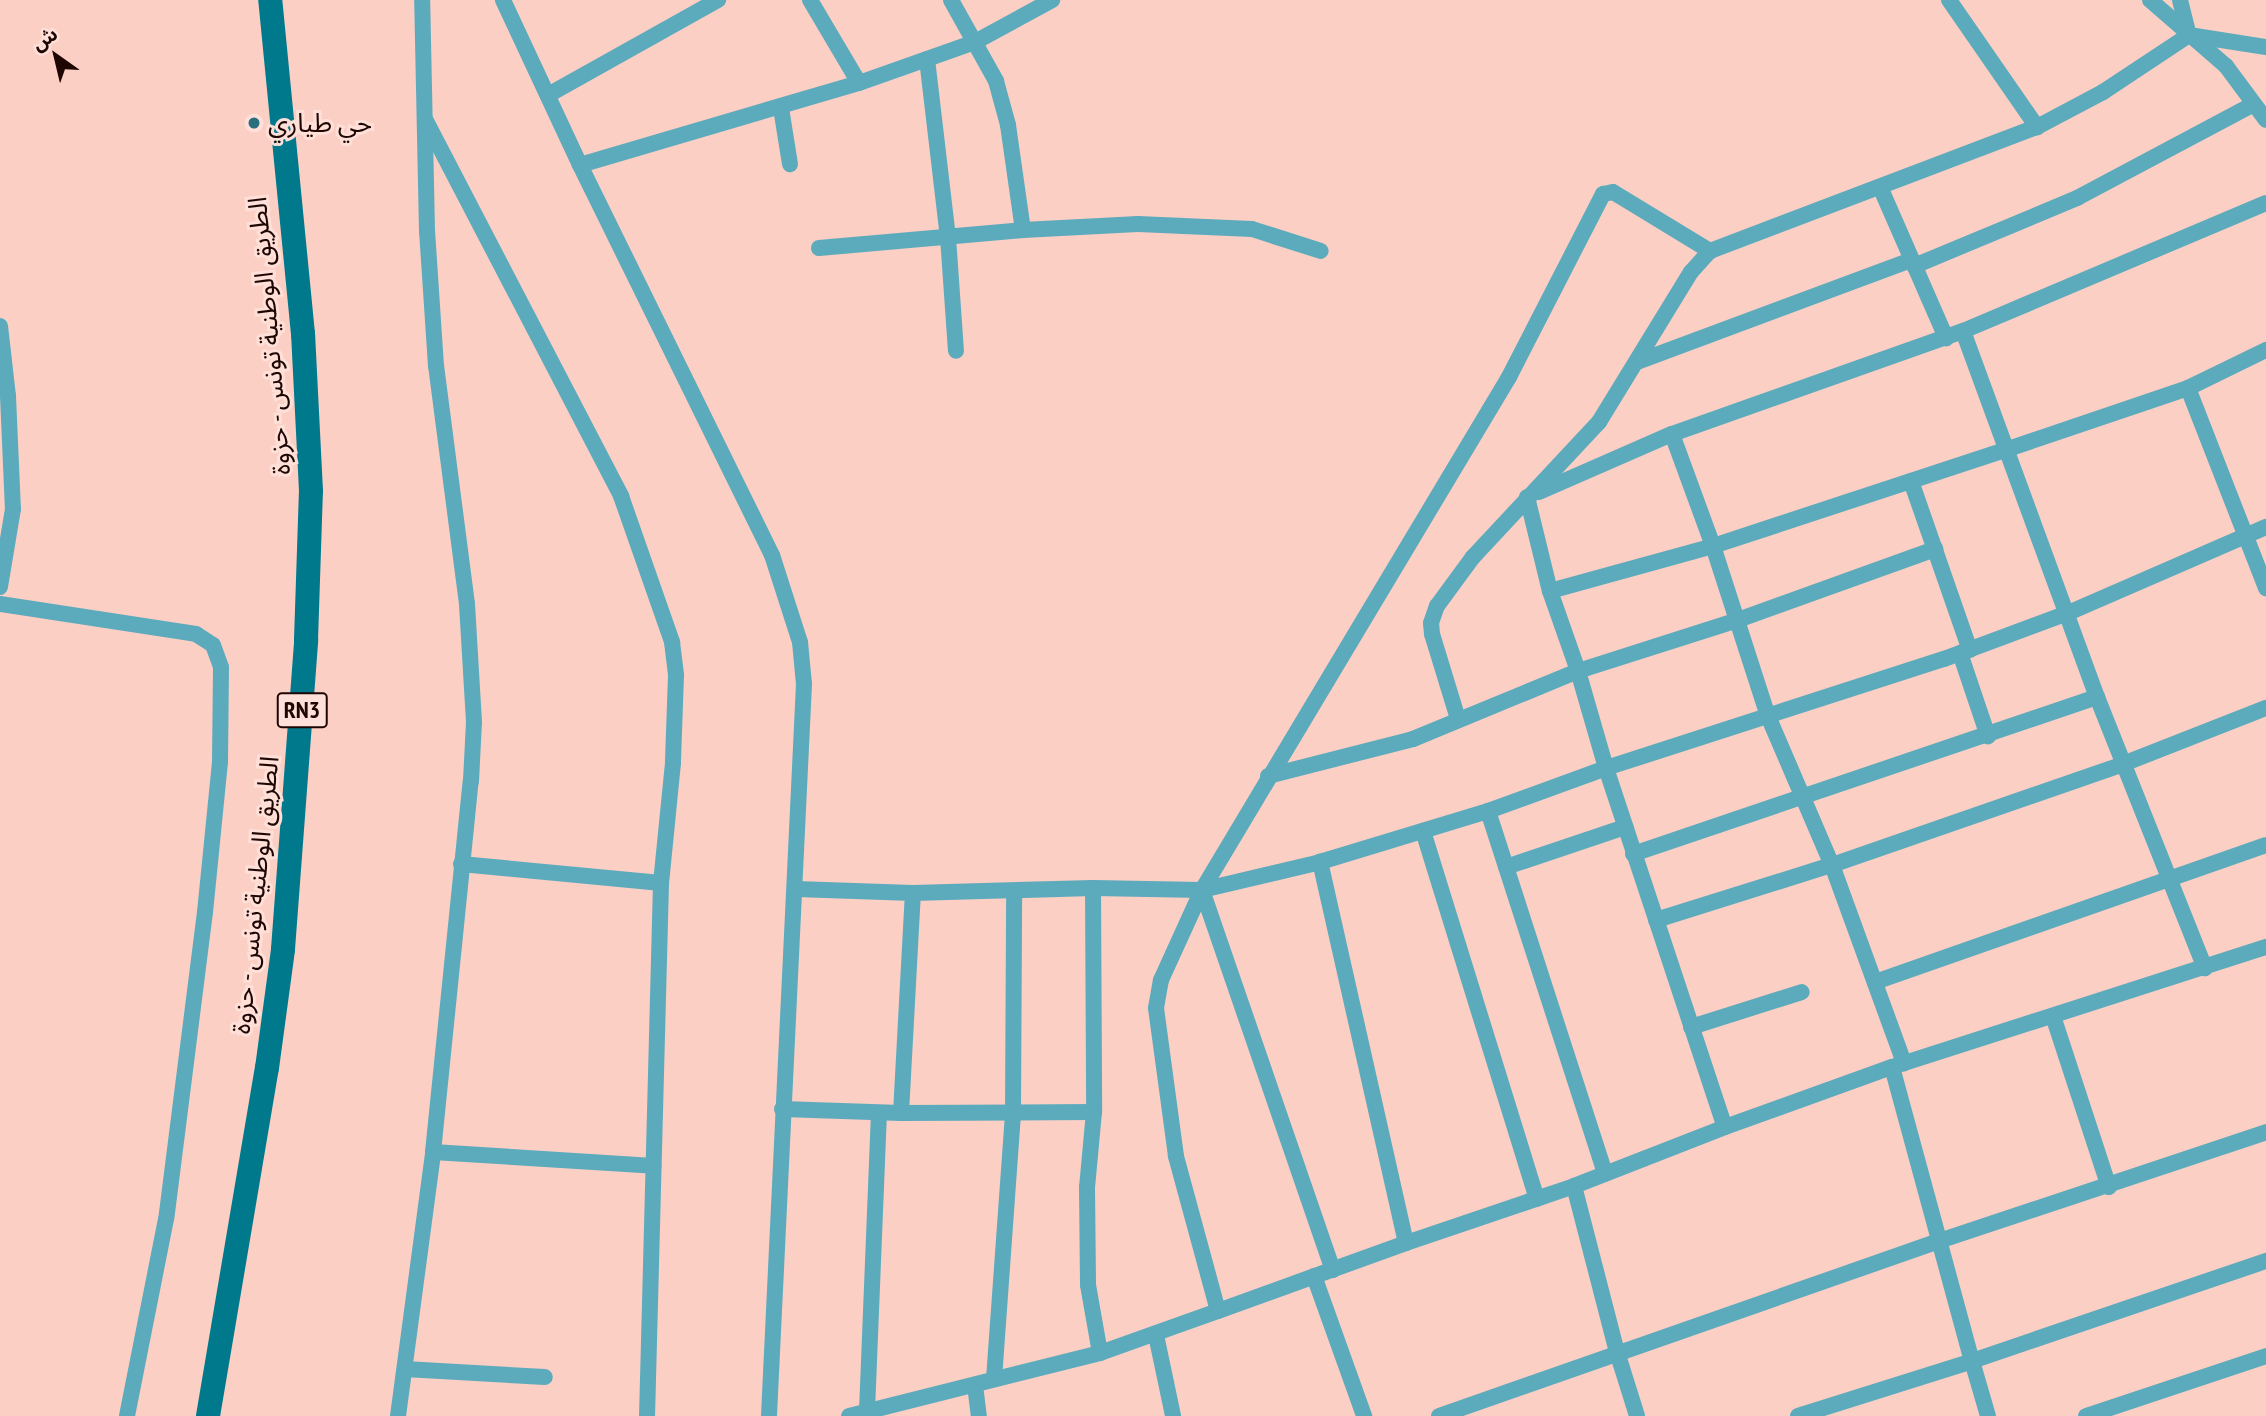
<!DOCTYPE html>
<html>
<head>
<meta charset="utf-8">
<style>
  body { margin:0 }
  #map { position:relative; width:2266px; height:1416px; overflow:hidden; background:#fccfc4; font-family:"PT Sans Narrow","Noto Sans Arabic",sans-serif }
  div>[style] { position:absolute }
  .street>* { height:16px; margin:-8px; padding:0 8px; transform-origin:8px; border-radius:8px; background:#5cabbd }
  .primary>* { height:24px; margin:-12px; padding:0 12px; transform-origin:12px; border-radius:12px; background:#00798c }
  .dots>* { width:19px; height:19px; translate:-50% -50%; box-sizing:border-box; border:4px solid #ffe0d8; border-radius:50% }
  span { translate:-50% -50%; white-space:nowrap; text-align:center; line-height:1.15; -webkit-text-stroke:6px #ffe0d8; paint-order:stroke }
  .shield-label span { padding:2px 5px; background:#ffe0d8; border:2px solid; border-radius:5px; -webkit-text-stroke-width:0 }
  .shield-label { font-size:24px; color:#1e0603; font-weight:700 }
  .poi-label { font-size:26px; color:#1e0603 }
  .left { translate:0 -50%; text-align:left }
  .street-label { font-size:26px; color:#1e0603 }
  .north { position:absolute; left:21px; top:21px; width:70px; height:70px; -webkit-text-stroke:5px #ffe0d8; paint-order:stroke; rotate:326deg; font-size:19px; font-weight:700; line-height:28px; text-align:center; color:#1e0603 }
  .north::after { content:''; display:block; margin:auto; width:24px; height:32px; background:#1e0603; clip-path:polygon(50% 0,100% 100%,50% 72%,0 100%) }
</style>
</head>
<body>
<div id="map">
  <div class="street">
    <div style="left:503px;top:0;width:182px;rotate:65deg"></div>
    <div style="left:580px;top:165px;width:435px;rotate:63.8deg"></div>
    <div style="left:772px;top:555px;width:91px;rotate:72.2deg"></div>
    <div style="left:800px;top:642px;width:42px;rotate:84.6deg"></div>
    <div style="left:804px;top:684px;width:733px;rotate:92.74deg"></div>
    <div style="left:810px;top:0;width:96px;rotate:59.4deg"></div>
    <div style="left:951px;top:0;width:93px;rotate:60.9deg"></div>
    <div style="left:996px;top:81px;width:46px;rotate:74.7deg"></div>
    <div style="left:1008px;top:125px;width:106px;rotate:81.9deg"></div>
    <div style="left:1949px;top:0;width:155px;rotate:55.3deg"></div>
    <div style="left:2150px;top:0;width:101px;rotate:41deg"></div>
    <div style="left:2226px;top:66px;width:67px;rotate:53.5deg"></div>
    <div style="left:2180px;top:0;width:36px;rotate:76deg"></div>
    <div style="left:927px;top:59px;width:179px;rotate:83.3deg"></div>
    <div style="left:948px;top:237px;width:114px;rotate:86deg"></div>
    <div style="left:548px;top:95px;width:195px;rotate:-29.2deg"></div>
    <div style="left:781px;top:108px;width:57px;rotate:80.9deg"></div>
    <div style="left:426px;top:121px;width:423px;rotate:62.5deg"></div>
    <div style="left:621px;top:496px;width:155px;rotate:70.7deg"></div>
    <div style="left:672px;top:642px;width:33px;rotate:83deg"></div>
    <div style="left:676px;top:675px;width:88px;rotate:92deg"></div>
    <div style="left:673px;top:763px;width:121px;rotate:95.7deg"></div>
    <div style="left:661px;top:883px;width:533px;rotate:91.5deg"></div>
    <div style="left:580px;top:165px;width:291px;rotate:-16.4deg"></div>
    <div style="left:859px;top:83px;width:123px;rotate:-19.5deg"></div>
    <div style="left:975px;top:42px;width:88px;rotate:-28.6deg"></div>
    <div style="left:1881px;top:189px;width:163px;rotate:66.4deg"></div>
    <div style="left:819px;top:248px;width:205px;rotate:-5deg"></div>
    <div style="left:1023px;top:230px;width:115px;rotate:-3deg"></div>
    <div style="left:1138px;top:224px;width:114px;rotate:2.5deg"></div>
    <div style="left:1252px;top:229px;width:72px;rotate:17.7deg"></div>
    <div style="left:1914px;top:266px;width:177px;rotate:-22.6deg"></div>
    <div style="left:2077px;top:198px;width:200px;rotate:-28deg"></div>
    <div style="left:0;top:326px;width:70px;rotate:83.5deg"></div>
    <div style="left:8px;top:396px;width:113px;rotate:87.5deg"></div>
    <div style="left:13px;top:509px;width:79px;rotate:99.5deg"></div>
    <div style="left:1963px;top:331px;width:390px;rotate:69.9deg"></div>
    <div style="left:2097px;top:697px;width:292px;rotate:68.3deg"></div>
    <div style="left:1637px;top:362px;width:293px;rotate:-20.4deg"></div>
    <div style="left:2188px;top:388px;width:215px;rotate:68.7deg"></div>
    <div style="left:1672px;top:434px;width:119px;rotate:69.9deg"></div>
    <div style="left:1713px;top:546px;width:179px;rotate:72.1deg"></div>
    <div style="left:1768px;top:716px;width:162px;rotate:66.8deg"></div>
    <div style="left:1832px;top:865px;width:211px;rotate:70deg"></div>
    <div style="left:1911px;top:481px;width:179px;rotate:70.8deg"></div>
    <div style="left:1539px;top:492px;width:145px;rotate:-23.6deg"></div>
    <div style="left:1672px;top:434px;width:309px;rotate:-19.5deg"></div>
    <div style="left:1963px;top:331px;width:329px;rotate:-22.9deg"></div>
    <div style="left:1527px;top:497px;width:97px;rotate:76.3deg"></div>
    <div style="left:1550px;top:591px;width:85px;rotate:70.7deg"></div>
    <div style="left:1578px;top:671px;width:101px;rotate:73.9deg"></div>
    <div style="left:1606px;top:768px;width:378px;rotate:71.7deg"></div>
    <div style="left:1550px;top:591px;width:169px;rotate:-15.4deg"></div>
    <div style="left:1713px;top:546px;width:307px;rotate:-18.2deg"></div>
    <div style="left:2005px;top:450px;width:193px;rotate:-18.7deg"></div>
    <div style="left:2188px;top:388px;width:87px;rotate:-26deg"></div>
    <div style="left:0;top:604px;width:198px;rotate:8.7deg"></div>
    <div style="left:196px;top:634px;width:20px;rotate:33deg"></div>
    <div style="left:213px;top:645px;width:23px;rotate:70deg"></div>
    <div style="left:221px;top:667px;width:95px;rotate:90.6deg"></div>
    <div style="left:220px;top:762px;width:151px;rotate:95.7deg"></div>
    <div style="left:205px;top:912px;width:309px;rotate:97.2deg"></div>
    <div style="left:166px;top:1219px;width:201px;rotate:101.2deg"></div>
    <div style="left:1960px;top:653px;width:88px;rotate:71.4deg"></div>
    <div style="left:1458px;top:719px;width:89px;rotate:-107deg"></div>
    <div style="left:1432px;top:634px;width:11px;rotate:-95deg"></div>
    <div style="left:1431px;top:623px;width:18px;rotate:-71deg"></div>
    <div style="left:1437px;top:606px;width:61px;rotate:-53.7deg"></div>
    <div style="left:1473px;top:557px;width:185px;rotate:-47deg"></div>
    <div style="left:1599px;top:422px;width:176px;rotate:-58.5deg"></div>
    <div style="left:1691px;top:272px;width:28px;rotate:-48deg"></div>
    <div style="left:1710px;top:251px;width:350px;rotate:-20.8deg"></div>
    <div style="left:2037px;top:127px;width:75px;rotate:-27.9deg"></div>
    <div style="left:2103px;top:92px;width:103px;rotate:-33.5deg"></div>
    <div style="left:2189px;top:35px;width:78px;rotate:8.9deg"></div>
    <div style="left:1268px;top:776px;width:150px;rotate:-14.3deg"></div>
    <div style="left:1413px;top:739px;width:178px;rotate:-22.4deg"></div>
    <div style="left:1578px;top:671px;width:165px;rotate:-17.7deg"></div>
    <div style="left:1735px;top:621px;width:213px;rotate:-19.8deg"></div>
    <div style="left:1488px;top:811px;width:381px;rotate:72.1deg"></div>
    <div style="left:1423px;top:831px;width:385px;rotate:72.8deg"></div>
    <div style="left:1633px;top:854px;width:490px;rotate:-18.7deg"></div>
    <div style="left:461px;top:864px;width:201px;rotate:5.4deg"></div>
    <div style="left:1506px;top:867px;width:126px;rotate:-18.6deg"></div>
    <div style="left:1093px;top:888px;width:224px;rotate:89.7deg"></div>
    <div style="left:1094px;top:1112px;width:75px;rotate:95.3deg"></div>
    <div style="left:1087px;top:1187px;width:98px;rotate:89.4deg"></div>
    <div style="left:1088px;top:1285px;width:69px;rotate:80deg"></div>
    <div style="left:796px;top:889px;width:117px;rotate:2deg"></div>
    <div style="left:913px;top:893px;width:180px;rotate:-1.6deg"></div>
    <div style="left:1093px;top:888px;width:109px;rotate:1.1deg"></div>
    <div style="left:1202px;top:890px;width:121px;rotate:-13.3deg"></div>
    <div style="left:1320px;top:862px;width:176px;rotate:-16.9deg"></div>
    <div style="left:1488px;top:811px;width:126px;rotate:-20deg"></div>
    <div style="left:1606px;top:768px;width:355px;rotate:-17.9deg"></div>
    <div style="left:1944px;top:659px;width:132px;rotate:-20.4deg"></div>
    <div style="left:2068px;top:613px;width:216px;rotate:-23.5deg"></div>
    <div style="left:1202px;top:890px;width:402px;rotate:71deg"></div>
    <div style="left:1656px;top:920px;width:184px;rotate:-17.4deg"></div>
    <div style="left:1832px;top:865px;width:308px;rotate:-19.1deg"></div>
    <div style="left:2123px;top:764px;width:154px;rotate:-21.4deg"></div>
    <div style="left:1875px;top:982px;width:414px;rotate:-19.3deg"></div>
    <div style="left:2053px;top:1016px;width:180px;rotate:71.9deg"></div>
    <div style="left:1691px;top:1027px;width:116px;rotate:-17.5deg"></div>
    <div style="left:1892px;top:1067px;width:305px;rotate:74.8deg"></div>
    <div style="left:1972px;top:1361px;width:311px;rotate:-18.8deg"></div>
    <div style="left:782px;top:1109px;width:119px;rotate:1.9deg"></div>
    <div style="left:901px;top:1113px;width:193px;rotate:-0.3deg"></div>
    <div style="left:901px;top:1113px;width:220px;rotate:-86.9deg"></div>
    <div style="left:433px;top:1152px;width:221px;rotate:3.6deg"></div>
    <div style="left:1574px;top:1186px;width:162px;rotate:-21.3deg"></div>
    <div style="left:1725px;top:1127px;width:177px;rotate:-19.8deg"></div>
    <div style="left:1892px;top:1067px;width:393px;rotate:-17.8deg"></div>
    <div style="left:1406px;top:1243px;width:177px;rotate:-18.7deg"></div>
    <div style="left:1574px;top:1186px;width:171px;rotate:75.5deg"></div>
    <div style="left:1617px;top:1352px;width:67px;rotate:72.6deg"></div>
    <div style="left:1314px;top:1276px;width:149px;rotate:70.3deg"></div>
    <div style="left:1218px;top:1311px;width:200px;rotate:-19.9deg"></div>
    <div style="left:1406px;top:1243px;width:391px;rotate:-102.7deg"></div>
    <div style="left:1156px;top:1335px;width:83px;rotate:78.1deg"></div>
    <div style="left:405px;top:1369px;width:140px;rotate:3.3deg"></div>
    <div style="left:994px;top:1379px;width:268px;rotate:-85.9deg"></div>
    <div style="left:1013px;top:1112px;width:221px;rotate:-89.7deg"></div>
    <div style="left:975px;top:1385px;width:31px;rotate:83deg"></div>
    <div style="left:867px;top:1411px;width:298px;rotate:-87.7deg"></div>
    <div style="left:398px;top:1416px;width:266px;rotate:-82.4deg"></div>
    <div style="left:433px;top:1152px;width:373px;rotate:-84.2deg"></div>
    <div style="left:471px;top:781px;width:59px;rotate:-87.1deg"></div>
    <div style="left:474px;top:722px;width:118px;rotate:-93.4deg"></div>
    <div style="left:467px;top:604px;width:240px;rotate:-97.4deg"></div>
    <div style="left:436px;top:366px;width:135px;rotate:-93.8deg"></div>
    <div style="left:427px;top:231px;width:231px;rotate:-91.2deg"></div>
    <div style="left:849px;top:1416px;width:259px;rotate:-14.1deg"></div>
    <div style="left:1100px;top:1353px;width:125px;rotate:-19.6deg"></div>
    <div style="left:1218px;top:1311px;width:161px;rotate:-105.2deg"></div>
    <div style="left:1176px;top:1156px;width:149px;rotate:-97.7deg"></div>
    <div style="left:1156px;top:1008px;width:28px;rotate:-80deg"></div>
    <div style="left:1161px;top:980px;width:99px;rotate:-65.5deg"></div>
    <div style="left:1202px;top:890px;width:598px;rotate:-59.1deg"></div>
    <div style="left:1509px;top:377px;width:206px;rotate:-62.8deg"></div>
    <div style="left:1603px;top:194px;width:10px;rotate:-11deg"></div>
    <div style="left:1613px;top:192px;width:114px;rotate:31.3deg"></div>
    <div style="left:1439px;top:1416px;width:530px;rotate:-19.29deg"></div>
    <div style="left:1939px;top:1241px;width:345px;rotate:-18.4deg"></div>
    <div style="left:1798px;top:1416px;width:182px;rotate:-17.5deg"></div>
    <div style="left:1972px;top:1361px;width:57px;rotate:73.8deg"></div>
    <div style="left:2086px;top:1416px;width:190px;rotate:-18.4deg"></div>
  </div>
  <div class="primary">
    <div style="left:208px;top:1416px;width:353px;rotate:-80.4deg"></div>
    <div style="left:267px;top:1068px;width:120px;rotate:-82.3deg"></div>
    <div style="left:283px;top:949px;width:310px;rotate:-85.7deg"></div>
    <div style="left:306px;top:640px;width:149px;rotate:-88.1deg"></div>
    <div style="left:311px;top:491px;width:157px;rotate:-92.9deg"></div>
    <div style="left:303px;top:334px;width:336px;rotate:-95.6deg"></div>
  </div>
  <div class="dots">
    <div style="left:254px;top:123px;background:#296f7e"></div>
  </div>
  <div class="shield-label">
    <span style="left:302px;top:710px">RN3</span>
  </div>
  <div class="poi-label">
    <span class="left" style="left:268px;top:123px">حي طياري</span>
  </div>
  <div class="street-label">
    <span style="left:269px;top:336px;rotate:-95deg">الطريق الوطنية تونس - حزوة</span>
    <span style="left:255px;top:895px;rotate:-84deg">الطريق الوطنية تونس - حزوة</span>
  </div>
  <div class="north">ش</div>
</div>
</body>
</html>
